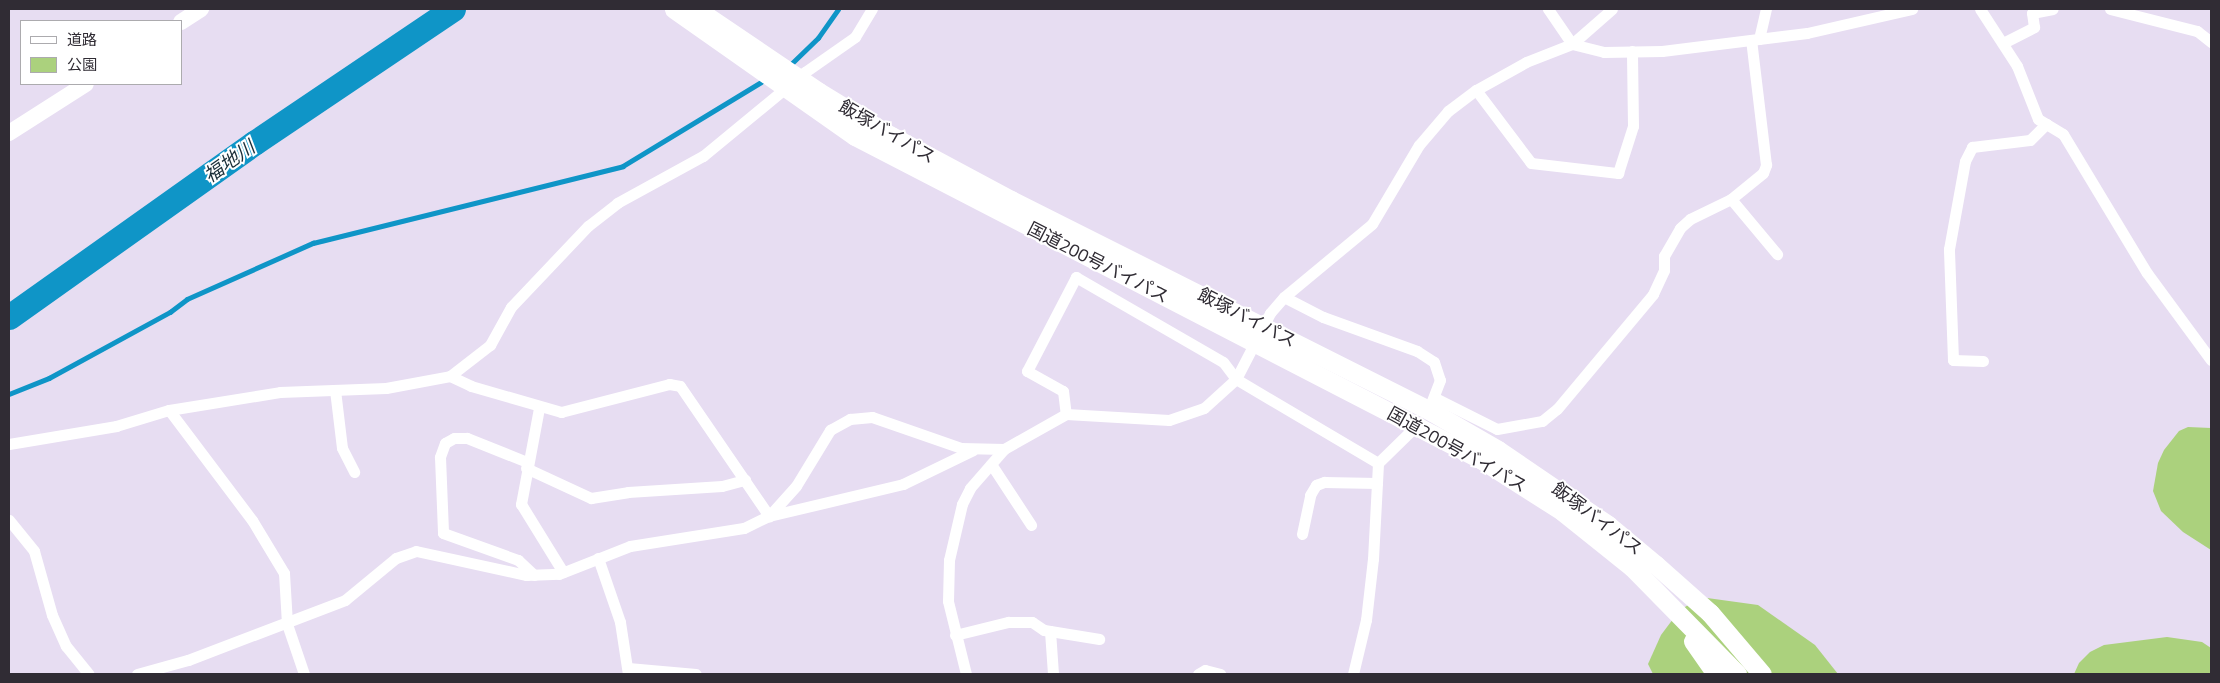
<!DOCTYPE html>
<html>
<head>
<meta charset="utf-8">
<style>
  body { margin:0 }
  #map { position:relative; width:2220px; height:683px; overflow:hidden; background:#e7ddf2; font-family:"Titillium Web","Noto Sans JP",sans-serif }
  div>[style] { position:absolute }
  .green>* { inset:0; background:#abd17d }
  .stream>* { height:4.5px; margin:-2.25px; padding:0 2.25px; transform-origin:2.25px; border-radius:2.25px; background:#0f95c7 }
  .river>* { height:25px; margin:-12.5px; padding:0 12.5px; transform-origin:12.5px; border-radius:12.5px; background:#0f95c7 }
  .minor>* { height:11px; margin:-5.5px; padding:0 5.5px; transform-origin:5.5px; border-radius:5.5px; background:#fff }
  .secondary>* { height:16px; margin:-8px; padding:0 8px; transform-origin:8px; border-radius:8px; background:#fff }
  .trunk>* { height:19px; margin:-9.5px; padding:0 9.5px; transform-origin:9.5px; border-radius:9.5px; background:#fff }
  span { translate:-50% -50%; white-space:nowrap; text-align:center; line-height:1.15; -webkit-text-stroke:4px #fff; paint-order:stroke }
  .street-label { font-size:18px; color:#302c34 }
  .water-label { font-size:19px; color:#1a2e38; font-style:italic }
  .frame { position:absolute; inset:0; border:10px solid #302c34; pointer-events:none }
  .legend { position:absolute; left:20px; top:20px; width:162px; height:65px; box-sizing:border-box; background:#fff; border:1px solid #acabae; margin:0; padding:6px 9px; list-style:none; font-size:15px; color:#302c34 }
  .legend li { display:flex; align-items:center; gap:10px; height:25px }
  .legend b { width:25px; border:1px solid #acabae }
</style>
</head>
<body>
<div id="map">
  <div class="green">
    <div style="clip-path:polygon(2188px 427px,2211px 428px,2211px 550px,2183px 532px,2161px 511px,2153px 491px,2158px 463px,2164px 450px,2179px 431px)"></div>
    <div style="clip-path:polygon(1700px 597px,1758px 605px,1815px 645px,1838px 674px,1653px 674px,1648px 664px,1661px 635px,1679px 611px)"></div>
    <div style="clip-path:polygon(2167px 637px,2202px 642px,2211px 648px,2211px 674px,2074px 674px,2079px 663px,2090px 652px,2104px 645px)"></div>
  </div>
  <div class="stream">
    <div style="left:790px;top:65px;width:39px;rotate:-44deg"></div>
    <div style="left:818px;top:38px;width:35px;rotate:-55deg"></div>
    <div style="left:9px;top:394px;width:43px;rotate:-21.8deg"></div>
    <div style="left:49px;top:378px;width:138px;rotate:-28.6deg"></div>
    <div style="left:170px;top:312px;width:21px;rotate:-37deg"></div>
    <div style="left:187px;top:299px;width:138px;rotate:-24deg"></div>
    <div style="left:313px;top:243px;width:319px;rotate:-13.9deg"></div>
    <div style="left:623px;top:166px;width:167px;rotate:-31.3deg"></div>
  </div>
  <div class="river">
    <div style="left:9px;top:317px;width:301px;rotate:-35.4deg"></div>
    <div style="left:254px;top:143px;width:240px;rotate:-34deg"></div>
  </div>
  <div class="minor">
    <div style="left:1548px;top:9px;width:42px;rotate:55.6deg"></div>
    <div style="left:1572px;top:44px;width:33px;rotate:14deg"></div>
    <div style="left:1604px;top:52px;width:58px;rotate:-1deg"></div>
    <div style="left:1662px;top:51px;width:146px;rotate:-7.1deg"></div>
    <div style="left:1807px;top:33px;width:108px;rotate:-12.9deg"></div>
    <div style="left:1980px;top:9px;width:68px;rotate:57deg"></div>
    <div style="left:2017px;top:66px;width:57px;rotate:68.4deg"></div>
    <div style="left:2038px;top:119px;width:29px;rotate:31deg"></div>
    <div style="left:2063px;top:134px;width:162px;rotate:58.9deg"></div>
    <div style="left:2147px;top:273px;width:108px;rotate:53.7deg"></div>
    <div style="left:2110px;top:9px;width:90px;rotate:14.2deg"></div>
    <div style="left:2197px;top:31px;width:18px;rotate:38deg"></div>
    <div style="left:1759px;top:39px;width:31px;rotate:-77deg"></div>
    <div style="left:2003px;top:43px;width:35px;rotate:-27deg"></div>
    <div style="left:2034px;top:27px;width:14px;rotate:-98deg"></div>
    <div style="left:2032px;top:13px;width:21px;rotate:-11deg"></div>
    <div style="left:1476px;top:90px;width:91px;rotate:53deg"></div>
    <div style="left:1531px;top:163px;width:88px;rotate:6.6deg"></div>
    <div style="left:1618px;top:173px;width:49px;rotate:-72.3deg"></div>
    <div style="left:1633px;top:126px;width:75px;rotate:-90.8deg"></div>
    <div style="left:1731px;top:199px;width:72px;rotate:50.1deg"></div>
    <div style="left:1284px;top:297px;width:44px;rotate:27.1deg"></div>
    <div style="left:1323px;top:317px;width:100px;rotate:19.9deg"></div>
    <div style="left:1417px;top:351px;width:20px;rotate:33deg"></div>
    <div style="left:1434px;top:362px;width:19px;rotate:72deg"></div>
    <div style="left:1440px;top:380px;width:25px;rotate:111deg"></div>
    <div style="left:1983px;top:361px;width:30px;rotate:-178deg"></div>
    <div style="left:1953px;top:360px;width:111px;rotate:-92.1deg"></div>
    <div style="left:1949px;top:249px;width:89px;rotate:-79.7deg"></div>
    <div style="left:1965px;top:161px;width:16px;rotate:-63deg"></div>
    <div style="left:1972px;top:147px;width:58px;rotate:-6.9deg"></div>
    <div style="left:2030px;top:140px;width:23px;rotate:-45deg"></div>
    <div style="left:450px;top:376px;width:23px;rotate:25deg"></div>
    <div style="left:471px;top:386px;width:94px;rotate:16.1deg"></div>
    <div style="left:561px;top:412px;width:112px;rotate:-14.5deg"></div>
    <div style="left:669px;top:384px;width:11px;rotate:10deg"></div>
    <div style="left:680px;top:386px;width:158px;rotate:55.6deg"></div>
    <div style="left:769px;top:516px;width:138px;rotate:-13.4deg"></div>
    <div style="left:903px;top:484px;width:78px;rotate:-25.9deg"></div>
    <div style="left:335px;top:390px;width:58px;rotate:83.1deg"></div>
    <div style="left:342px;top:448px;width:27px;rotate:63deg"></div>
    <div style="left:1435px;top:398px;width:69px;rotate:26.6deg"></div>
    <div style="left:1497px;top:429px;width:46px;rotate:-10.1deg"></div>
    <div style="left:1542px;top:421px;width:19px;rotate:-39deg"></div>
    <div style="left:1557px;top:409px;width:150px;rotate:-50.1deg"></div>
    <div style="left:1653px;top:294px;width:26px;rotate:-65deg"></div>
    <div style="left:1664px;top:270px;width:14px;rotate:-90deg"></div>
    <div style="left:1664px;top:256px;width:32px;rotate:-60deg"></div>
    <div style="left:1680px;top:228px;width:13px;rotate:-42deg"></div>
    <div style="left:1690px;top:219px;width:46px;rotate:-26deg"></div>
    <div style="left:1731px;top:199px;width:41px;rotate:-39.1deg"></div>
    <div style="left:1763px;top:173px;width:9px;rotate:-69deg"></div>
    <div style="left:1766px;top:165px;width:126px;rotate:-96.8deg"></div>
    <div style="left:539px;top:408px;width:98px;rotate:100.6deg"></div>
    <div style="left:521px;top:504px;width:80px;rotate:58.3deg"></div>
    <div style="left:169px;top:410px;width:138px;rotate:53deg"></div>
    <div style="left:252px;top:520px;width:62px;rotate:58.9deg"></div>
    <div style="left:284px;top:573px;width:51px;rotate:86.6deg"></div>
    <div style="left:287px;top:624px;width:53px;rotate:71.2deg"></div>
    <div style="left:9px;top:444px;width:109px;rotate:-9.5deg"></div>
    <div style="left:116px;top:426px;width:55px;rotate:-16.8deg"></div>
    <div style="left:169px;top:410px;width:112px;rotate:-9.2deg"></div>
    <div style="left:280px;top:392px;width:106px;rotate:-2.2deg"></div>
    <div style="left:386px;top:388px;width:65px;rotate:-10.6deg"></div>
    <div style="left:450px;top:376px;width:51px;rotate:-37.8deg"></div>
    <div style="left:490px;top:345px;width:43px;rotate:-61.1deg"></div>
    <div style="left:511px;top:307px;width:112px;rotate:-46.5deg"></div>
    <div style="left:588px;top:226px;width:37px;rotate:-38deg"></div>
    <div style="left:617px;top:203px;width:98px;rotate:-28.7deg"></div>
    <div style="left:703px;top:156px;width:132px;rotate:-39.5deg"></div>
    <div style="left:805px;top:72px;width:61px;rotate:-35deg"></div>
    <div style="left:855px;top:37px;width:33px;rotate:-59deg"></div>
    <div style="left:527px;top:462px;width:65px;rotate:-158.2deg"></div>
    <div style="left:467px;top:438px;width:13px;rotate:180deg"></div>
    <div style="left:454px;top:438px;width:10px;rotate:151deg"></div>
    <div style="left:445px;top:443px;width:15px;rotate:110deg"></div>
    <div style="left:440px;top:457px;width:76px;rotate:87.7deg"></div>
    <div style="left:443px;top:533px;width:80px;rotate:19.8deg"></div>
    <div style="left:518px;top:560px;width:22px;rotate:43deg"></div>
    <div style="left:1378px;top:463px;width:165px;rotate:-149.4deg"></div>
    <div style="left:1236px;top:379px;width:21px;rotate:-127deg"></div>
    <div style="left:1223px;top:362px;width:170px;rotate:-150deg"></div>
    <div style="left:1076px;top:277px;width:106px;rotate:117.5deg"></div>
    <div style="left:1027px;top:371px;width:41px;rotate:29.1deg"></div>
    <div style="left:1063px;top:391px;width:23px;rotate:83deg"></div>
    <div style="left:1066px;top:414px;width:103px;rotate:3.3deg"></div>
    <div style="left:1169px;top:420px;width:37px;rotate:-19deg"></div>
    <div style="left:1204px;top:408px;width:43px;rotate:-42.2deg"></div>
    <div style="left:1236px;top:379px;width:74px;rotate:-62.7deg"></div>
    <div style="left:1270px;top:313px;width:21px;rotate:-49deg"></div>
    <div style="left:1284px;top:297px;width:114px;rotate:-39.7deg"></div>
    <div style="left:1372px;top:224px;width:92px;rotate:-59.3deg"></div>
    <div style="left:1419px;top:145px;width:45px;rotate:-49.5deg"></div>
    <div style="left:1448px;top:111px;width:35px;rotate:-37deg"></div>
    <div style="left:1476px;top:90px;width:57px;rotate:-29.2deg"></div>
    <div style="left:1526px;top:62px;width:49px;rotate:-21.4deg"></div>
    <div style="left:1572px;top:44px;width:53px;rotate:-41.2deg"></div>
    <div style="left:991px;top:464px;width:73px;rotate:56.7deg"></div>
    <div style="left:526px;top:468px;width:72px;rotate:24.8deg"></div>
    <div style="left:591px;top:498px;width:37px;rotate:-9deg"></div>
    <div style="left:628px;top:492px;width:94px;rotate:-3.7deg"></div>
    <div style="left:722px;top:486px;width:24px;rotate:-15deg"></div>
    <div style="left:9px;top:520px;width:40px;rotate:51deg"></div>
    <div style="left:34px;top:551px;width:66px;rotate:74.3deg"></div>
    <div style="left:52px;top:615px;width:34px;rotate:66deg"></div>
    <div style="left:66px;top:646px;width:36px;rotate:51deg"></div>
    <div style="left:1302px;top:534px;width:40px;rotate:-78deg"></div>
    <div style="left:1310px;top:495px;width:12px;rotate:-59deg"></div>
    <div style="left:1316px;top:485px;width:9px;rotate:-21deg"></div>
    <div style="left:1324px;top:482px;width:53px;rotate:1.1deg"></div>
    <div style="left:598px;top:558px;width:68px;rotate:71deg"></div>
    <div style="left:620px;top:622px;width:53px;rotate:81.3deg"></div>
    <div style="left:1050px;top:631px;width:43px;rotate:86deg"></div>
    <div style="left:955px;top:635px;width:55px;rotate:-13.8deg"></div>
    <div style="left:1008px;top:622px;width:24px"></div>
    <div style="left:1032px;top:622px;width:14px;rotate:34deg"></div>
    <div style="left:1044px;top:630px;width:56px;rotate:9.3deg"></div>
    <div style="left:628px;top:668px;width:68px;rotate:5deg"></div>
    <div style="left:137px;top:674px;width:53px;rotate:-15.4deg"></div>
    <div style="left:188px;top:660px;width:168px;rotate:-20.9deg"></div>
    <div style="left:345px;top:600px;width:66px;rotate:-39.5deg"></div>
    <div style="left:396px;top:558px;width:21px;rotate:-19deg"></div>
    <div style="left:416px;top:551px;width:113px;rotate:12.3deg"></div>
    <div style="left:526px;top:575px;width:33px;rotate:-2deg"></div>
    <div style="left:559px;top:574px;width:76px;rotate:-21.5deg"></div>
    <div style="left:630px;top:546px;width:115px;rotate:-9deg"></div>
    <div style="left:744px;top:528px;width:28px;rotate:-26deg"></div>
    <div style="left:769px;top:516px;width:40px;rotate:-48deg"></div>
    <div style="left:796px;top:486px;width:66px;rotate:-58.7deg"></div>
    <div style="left:830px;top:430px;width:23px;rotate:-29deg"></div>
    <div style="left:850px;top:419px;width:22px;rotate:-5deg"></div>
    <div style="left:872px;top:417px;width:94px;rotate:19.2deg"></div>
    <div style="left:961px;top:448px;width:43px;rotate:1.3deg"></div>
    <div style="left:1004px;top:449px;width:71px;rotate:-29.4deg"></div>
    <div style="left:966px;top:674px;width:75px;rotate:-103.9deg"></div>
    <div style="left:948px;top:601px;width:41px;rotate:-88.6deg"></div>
    <div style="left:949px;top:560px;width:57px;rotate:-76.9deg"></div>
    <div style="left:962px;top:504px;width:18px;rotate:-63deg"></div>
    <div style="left:970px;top:488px;width:52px;rotate:-48.9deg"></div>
    <div style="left:1198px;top:674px;width:8px;rotate:-30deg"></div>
    <div style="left:1205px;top:670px;width:16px;rotate:15deg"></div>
    <div style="left:1353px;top:674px;width:56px;rotate:-76.5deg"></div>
    <div style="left:1366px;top:620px;width:61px;rotate:-83.5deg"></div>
    <div style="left:1373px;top:559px;width:96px;rotate:-87deg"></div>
    <div style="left:1378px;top:463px;width:54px;rotate:-44.3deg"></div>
  </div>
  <div class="secondary">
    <div style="left:181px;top:22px;width:24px;rotate:-33deg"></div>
    <div style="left:9px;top:133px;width:91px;rotate:-32.5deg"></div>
  </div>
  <div class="trunk">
    <div style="left:674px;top:9px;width:221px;rotate:35.1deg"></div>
    <div style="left:855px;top:136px;width:706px;rotate:27.33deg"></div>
    <div style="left:1482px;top:460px;width:95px;rotate:32.5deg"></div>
    <div style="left:1562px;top:511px;width:90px;rotate:38.7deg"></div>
    <div style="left:1632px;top:567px;width:150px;rotate:45.5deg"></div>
    <div style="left:696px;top:9px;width:148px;rotate:34deg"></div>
    <div style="left:819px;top:92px;width:84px;rotate:31.4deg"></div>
    <div style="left:891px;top:136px;width:136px;rotate:28.1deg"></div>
    <div style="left:1011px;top:200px;width:466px;rotate:26.7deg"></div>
    <div style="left:1427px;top:409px;width:82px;rotate:30deg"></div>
    <div style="left:1498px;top:450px;width:133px;rotate:34.3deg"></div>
    <div style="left:1608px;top:525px;width:62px;rotate:39.8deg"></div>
    <div style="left:1656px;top:565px;width:72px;rotate:41.6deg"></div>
    <div style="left:1710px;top:613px;width:80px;rotate:49.6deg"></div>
    <div style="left:1693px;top:641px;width:40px;rotate:55.1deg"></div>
  </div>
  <div class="street-label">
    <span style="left:887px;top:132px;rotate:30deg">飯塚バイパス</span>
    <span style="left:1098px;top:263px;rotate:27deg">国道200号バイパス</span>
    <span style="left:1247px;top:318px;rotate:27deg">飯塚バイパス</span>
    <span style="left:1457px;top:450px;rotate:29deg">国道200号バイパス</span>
    <span style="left:1597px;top:519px;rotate:37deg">飯塚バイパス</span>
  </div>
  <div class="water-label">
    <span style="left:229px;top:161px;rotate:-35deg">福地川</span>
  </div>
  <div class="frame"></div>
  <ul class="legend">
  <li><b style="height:6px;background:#fff"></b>道路</li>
  <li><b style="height:14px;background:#abd17d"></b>公園</li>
  </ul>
</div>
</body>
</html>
